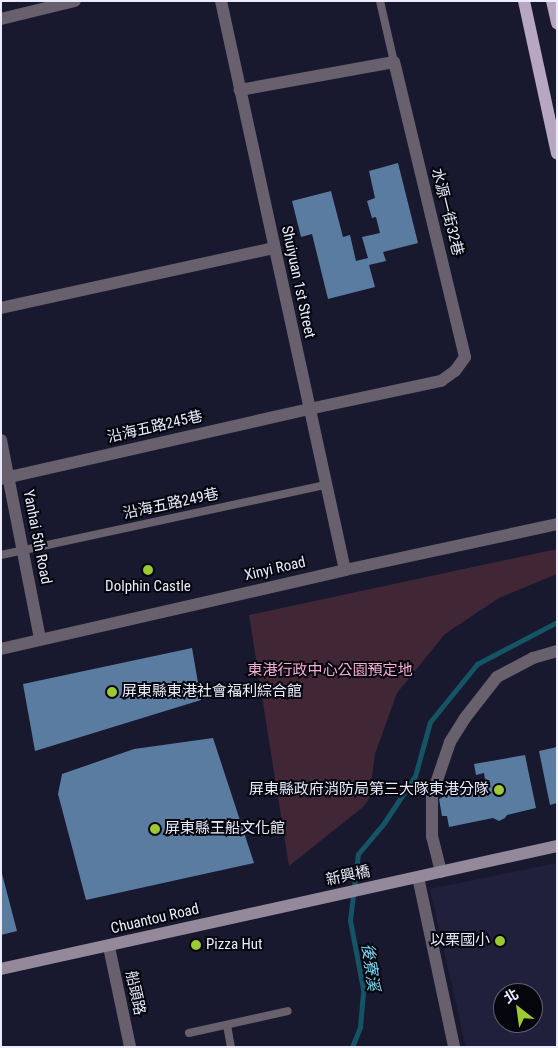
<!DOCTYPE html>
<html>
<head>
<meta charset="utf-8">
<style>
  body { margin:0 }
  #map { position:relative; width:558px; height:1048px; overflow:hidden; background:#18182f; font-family:"Roboto Condensed","Noto Sans TC",sans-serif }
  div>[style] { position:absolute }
  .built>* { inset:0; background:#20203d }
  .green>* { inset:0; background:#412736 }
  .stream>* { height:5px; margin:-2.5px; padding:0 2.5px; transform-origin:2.5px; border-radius:2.5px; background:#145465 }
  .building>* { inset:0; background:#5a7ca0 }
  .service>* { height:8px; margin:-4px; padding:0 4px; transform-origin:4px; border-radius:4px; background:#68606c }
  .minor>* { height:12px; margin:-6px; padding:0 6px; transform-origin:6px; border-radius:6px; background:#68606c }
  .secondary>* { height:12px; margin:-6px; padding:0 6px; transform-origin:6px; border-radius:6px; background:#94889b }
  .primary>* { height:12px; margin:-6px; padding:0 6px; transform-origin:6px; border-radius:6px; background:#b7a7c0 }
  .dots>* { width:14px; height:14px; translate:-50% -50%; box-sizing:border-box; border:2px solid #05050e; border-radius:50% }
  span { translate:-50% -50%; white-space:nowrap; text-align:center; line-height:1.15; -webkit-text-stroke:4px #05050e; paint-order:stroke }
  .street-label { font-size:15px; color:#eaebfc }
  .poi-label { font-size:15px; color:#eaebfc }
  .left { translate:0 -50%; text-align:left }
  .right { translate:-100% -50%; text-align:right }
  .park-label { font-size:15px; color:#f5add5 }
  .water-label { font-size:16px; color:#7ad8f5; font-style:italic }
  .frame { position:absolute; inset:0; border:2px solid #eaebfc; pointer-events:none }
  .north { position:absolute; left:493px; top:983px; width:50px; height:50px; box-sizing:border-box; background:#05050e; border:1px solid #61616d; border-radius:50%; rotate:330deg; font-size:14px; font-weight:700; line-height:20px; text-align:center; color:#eaebfc }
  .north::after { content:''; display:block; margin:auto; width:18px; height:22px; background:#9cca31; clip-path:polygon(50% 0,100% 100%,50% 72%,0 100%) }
</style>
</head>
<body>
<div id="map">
  <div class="built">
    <div style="clip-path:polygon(evenodd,557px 863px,557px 1047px,466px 1047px,430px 889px,557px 863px,503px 993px,533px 993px,533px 1023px,503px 1023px,503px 993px)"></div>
  </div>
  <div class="green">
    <div style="clip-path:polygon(557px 549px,557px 574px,499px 598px,445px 634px,397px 693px,375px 754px,369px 799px,363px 807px,289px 866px,249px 615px)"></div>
  </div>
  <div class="stream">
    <div style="left:352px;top:1047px;width:22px;rotate:-68deg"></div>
    <div style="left:360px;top:1027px;width:38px;rotate:-85deg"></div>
    <div style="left:363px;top:989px;width:70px;rotate:-100.7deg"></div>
    <div style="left:350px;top:920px;width:66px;rotate:-83.1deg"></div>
    <div style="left:358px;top:854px;width:40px;rotate:-50deg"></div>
    <div style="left:384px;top:823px;width:56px;rotate:-56.6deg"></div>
    <div style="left:415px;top:776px;width:56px;rotate:-74.5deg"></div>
    <div style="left:430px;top:722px;width:75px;rotate:-51deg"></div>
    <div style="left:477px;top:664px;width:90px;rotate:-27.7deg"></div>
  </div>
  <div class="building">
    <div style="clip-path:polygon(398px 163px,418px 243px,383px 252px,386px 261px,369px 265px,375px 287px,328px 299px,312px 234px,301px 237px,292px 201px,331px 191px,343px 237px,350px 235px,356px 261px,368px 258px,362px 237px,380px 233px,376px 217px,372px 218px,367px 201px,375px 198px,369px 171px)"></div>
    <div style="clip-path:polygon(192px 648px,201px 700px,35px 751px,23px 684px)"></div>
    <div style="clip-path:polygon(213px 738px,254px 863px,86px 900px,58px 794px,62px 774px,134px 749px)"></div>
    <div style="clip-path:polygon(557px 747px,557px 803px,550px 805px,539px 751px)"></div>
    <div style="clip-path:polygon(525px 755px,536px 808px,507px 815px,505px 818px,499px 821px,493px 818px,449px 827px,447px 816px,442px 816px,439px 799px,443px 797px,443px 795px,486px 785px,484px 773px,476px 775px,474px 764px)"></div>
    <div style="clip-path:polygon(1px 870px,17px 931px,1px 935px)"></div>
  </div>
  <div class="service">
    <div style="left:380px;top:1px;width:63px;rotate:77.1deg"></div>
    <div style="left:1px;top:555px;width:332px;rotate:-12.2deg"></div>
    <div style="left:227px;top:1025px;width:22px;rotate:80deg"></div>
    <div style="left:189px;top:1033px;width:101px;rotate:-12.5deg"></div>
  </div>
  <div class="minor">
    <div style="left:221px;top:1px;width:582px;rotate:77.71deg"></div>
    <div style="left:1px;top:19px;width:76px;rotate:-13.7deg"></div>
    <div style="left:1px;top:308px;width:280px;rotate:-12.4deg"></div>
    <div style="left:1px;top:440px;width:203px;rotate:78.9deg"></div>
    <div style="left:1px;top:479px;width:316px;rotate:-12.8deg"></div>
    <div style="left:309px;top:409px;width:135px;rotate:-12deg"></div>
    <div style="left:441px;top:381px;width:17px;rotate:-36deg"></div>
    <div style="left:455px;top:371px;width:17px;rotate:-54deg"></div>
    <div style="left:465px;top:357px;width:303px;rotate:-103.5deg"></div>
    <div style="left:394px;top:62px;width:157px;rotate:169.7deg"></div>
    <div style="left:1px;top:649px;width:353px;rotate:-12.9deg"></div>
    <div style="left:345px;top:570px;width:217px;rotate:-12.2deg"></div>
    <div style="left:441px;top:872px;width:36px;rotate:-104deg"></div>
    <div style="left:432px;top:837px;width:42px;rotate:-90deg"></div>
    <div style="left:432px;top:795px;width:56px;rotate:-71.2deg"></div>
    <div style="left:450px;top:742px;width:28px;rotate:-58deg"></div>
    <div style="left:465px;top:718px;width:52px;rotate:-52deg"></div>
    <div style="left:497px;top:677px;width:41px;rotate:-27.8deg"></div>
    <div style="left:533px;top:658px;width:25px;rotate:-16deg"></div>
    <div style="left:418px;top:877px;width:174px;rotate:78deg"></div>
    <div style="left:109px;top:947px;width:102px;rotate:78.1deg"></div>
  </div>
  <div class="secondary">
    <div style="left:1px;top:969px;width:569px;rotate:-12.47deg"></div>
  </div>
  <div class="primary">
    <div style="left:524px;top:1px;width:156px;rotate:77.8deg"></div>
    <div style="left:552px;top:1px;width:23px;rotate:77deg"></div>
  </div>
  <div class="dots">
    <div style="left:148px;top:570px;background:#9cca31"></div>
    <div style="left:112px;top:692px;background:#9cca31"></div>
    <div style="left:499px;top:790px;background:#9cca31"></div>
    <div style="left:155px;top:829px;background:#9cca31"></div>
    <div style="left:500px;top:941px;background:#9cca31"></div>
    <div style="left:196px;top:945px;background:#9cca31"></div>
  </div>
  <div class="street-label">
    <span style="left:447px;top:212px;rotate:76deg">水源一街32巷</span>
    <span style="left:298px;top:282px;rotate:78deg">Shuiyuan 1st Street</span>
    <span style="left:155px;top:427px;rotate:-13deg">沿海五路245巷</span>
    <span style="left:171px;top:504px;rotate:-12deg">沿海五路249巷</span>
    <span style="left:37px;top:537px;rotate:79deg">Yanhai 5th Road</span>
    <span style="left:275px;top:569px;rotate:-13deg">Xinyi Road</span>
    <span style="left:348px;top:876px;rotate:-12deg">新興橋</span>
    <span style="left:155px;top:919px;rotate:-13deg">Chuantou Road</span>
    <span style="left:135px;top:993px;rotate:78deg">船頭路</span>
  </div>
  <div class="poi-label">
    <span style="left:148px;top:587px">Dolphin Castle</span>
    <span class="left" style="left:122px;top:692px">屏東縣東港社會福利綜合館</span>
    <span class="right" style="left:489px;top:790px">屏東縣政府消防局第三大隊東港分隊</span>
    <span class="left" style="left:165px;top:829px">屏東縣王船文化館</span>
    <span class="right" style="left:490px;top:941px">以栗國小</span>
    <span class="left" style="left:206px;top:945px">Pizza Hut</span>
  </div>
  <div class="park-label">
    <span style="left:330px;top:671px">東港行政中心公園預定地</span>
  </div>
  <div class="water-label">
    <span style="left:370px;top:967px;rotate:82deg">後寮溪</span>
  </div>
  <div class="frame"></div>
  <div class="north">北</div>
</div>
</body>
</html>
